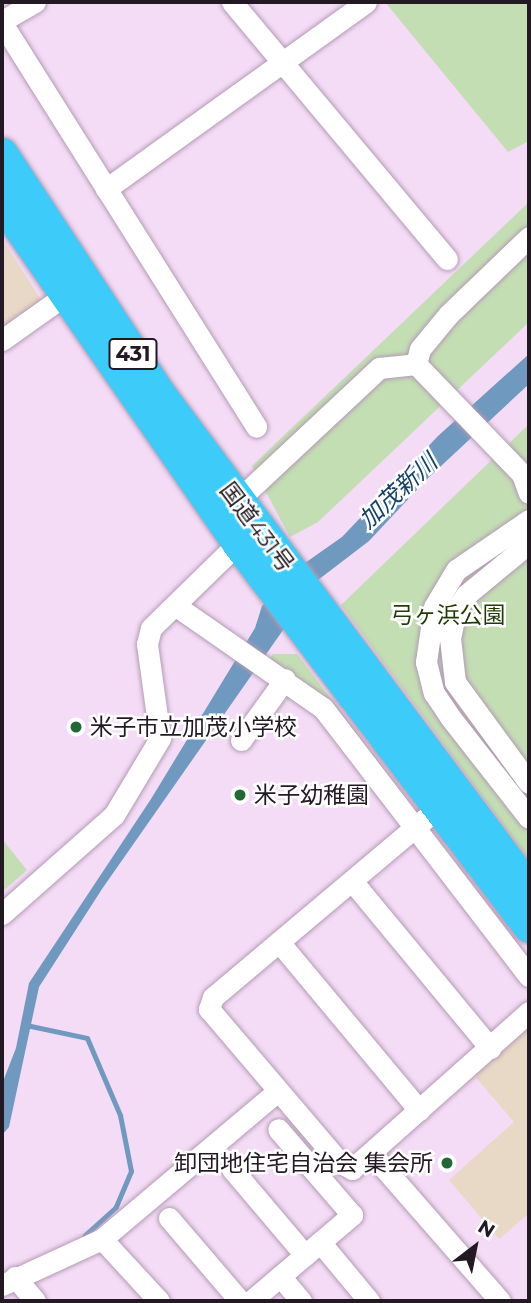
<!DOCTYPE html>
<html>
<head>
<meta charset="utf-8">
<style>
  body { margin:0 }
  #map { position:relative; width:531px; height:1303px; overflow:hidden; background:#f4dbf6; font-family:Montserrat,"Noto Sans JP",sans-serif }
  div>[style] { position:absolute }
  .commercial>* { inset:0; background:#e8d8c6 }
  .green>* { inset:0; background:#c4deb4 }
  .water>* { inset:0; background:#7099bf }
  .stream>* { height:5px; margin:-2.5px; padding:0 2.5px; transform-origin:2.5px; border-radius:2.5px; background:#7099bf }
  .roads { filter:drop-shadow(0 0 2px #b39bb4) drop-shadow(0 0 2px #b39bb4) }
  .minor>* { height:21px; margin:-10.5px; padding:0 10.5px; transform-origin:10.5px; border-radius:10.5px; background:#fff }
  .highway>* { height:32px; margin:-16px; padding:0 16px; transform-origin:16px; border-radius:16px; background:#3dcbf9 }
  .dots>* { width:19px; height:19px; translate:-50% -50%; box-sizing:border-box; border:4px solid #fff; border-radius:50% }
  span { translate:-50% -50%; white-space:nowrap; text-align:center; line-height:1.15; -webkit-text-stroke:5px #fff; paint-order:stroke }
  .shield-label span { padding:2px 5px; background:#fff; border:2px solid; border-radius:5px; -webkit-text-stroke-width:0 }
  .shield-label { font-size:21px; color:#221922; font-weight:700 }
  .street-label { font-size:23px; color:#221922 }
  .park-label { font-size:23px; color:#1f3a07 }
  .poi-label { font-size:23px; color:#221922 }
  .left { translate:0 -50%; text-align:left }
  .right { translate:-100% -50%; text-align:right }
  .water-label { font-size:24px; color:#144268; font-style:italic }
  .frame { position:absolute; inset:0; border:4px solid #221922; pointer-events:none }
  .north { position:absolute; left:440px; top:1212px; width:70px; height:70px; -webkit-text-stroke:5px #fff; paint-order:stroke; rotate:32deg; font-size:19px; font-weight:700; line-height:28px; text-align:center; color:#221922 }
  .north::after { content:''; display:block; margin:auto; width:24px; height:32px; background:#221922; clip-path:polygon(50% 0,100% 100%,50% 72%,0 100%) }
</style>
</head>
<body>
<div id="map">
  <div class="commercial">
    <div style="clip-path:polygon(2px 239px,43px 303px,2px 334px)"></div>
    <div style="clip-path:polygon(529px 1026px,529px 1218px,526px 1216px,499px 1239px,449px 1180px,514px 1122px,473px 1074px)"></div>
  </div>
  <div class="green">
    <div style="clip-path:polygon(385px 2px,529px 2px,529px 141px,508px 152px)"></div>
    <div style="clip-path:polygon(529px 202px,529px 322px,318px 522px,290px 537px,252px 466px)"></div>
    <div style="clip-path:polygon(529px 424px,529px 860px,341px 605px)"></div>
    <div style="clip-path:polygon(273px 654px,297px 654px,415px 810px,328px 701px,269px 660px)"></div>
    <div style="clip-path:polygon(2px 839px,27px 870px,2px 892px)"></div>
  </div>
  <div class="water">
    <div style="clip-path:polygon(529px 354px,529px 384px,426px 480px,369px 541px,318px 580px,102px 889px,39px 987px,9px 1127px,2px 1135px,2px 1084px,16px 1048px,29px 983px,151px 799px,255px 628px,262px 606px,305px 563px,342px 537px,438px 436px)"></div>
  </div>
  <div class="stream">
    <div style="left:26px;top:1025px;width:62px;rotate:12deg"></div>
    <div style="left:87px;top:1038px;width:84px;rotate:66.8deg"></div>
    <div style="left:120px;top:1115px;width:57px;rotate:78.9deg"></div>
    <div style="left:131px;top:1171px;width:39px;rotate:113deg"></div>
    <div style="left:116px;top:1207px;width:43px;rotate:137.8deg"></div>
  </div>
  <div class="roads">
    <div class="minor">
      <div style="left:232px;top:2px;width:335px;rotate:50.1deg"></div>
      <div style="left:2px;top:21px;width:38px;rotate:-30deg"></div>
      <div style="left:2px;top:23px;width:477px;rotate:57.8deg"></div>
      <div style="left:106px;top:189px;width:320px;rotate:-35.7deg"></div>
      <div style="left:529px;top:237px;width:112px;rotate:136.1deg"></div>
      <div style="left:448px;top:315px;width:44px;rotate:129.5deg"></div>
      <div style="left:420px;top:349px;width:16px;rotate:105deg"></div>
      <div style="left:416px;top:364px;width:153px;rotate:46.1deg"></div>
      <div style="left:522px;top:474px;width:20px;rotate:70deg"></div>
      <div style="left:2px;top:340px;width:76px;rotate:-35.4deg"></div>
      <div style="left:237px;top:501px;width:195px;rotate:-43.1deg"></div>
      <div style="left:379px;top:368px;width:37px;rotate:-6deg"></div>
      <div style="left:529px;top:520px;width:88px;rotate:145.6deg"></div>
      <div style="left:456px;top:570px;width:43px;rotate:120.7deg"></div>
      <div style="left:434px;top:607px;width:56px;rotate:98.3deg"></div>
      <div style="left:426px;top:662px;width:32px;rotate:76deg"></div>
      <div style="left:434px;top:693px;width:29px;rotate:56deg"></div>
      <div style="left:450px;top:717px;width:128px;rotate:52deg"></div>
      <div style="left:529px;top:543px;width:82px;rotate:140.5deg"></div>
      <div style="left:466px;top:595px;width:18px;rotate:124deg"></div>
      <div style="left:456px;top:610px;width:29px;rotate:102deg"></div>
      <div style="left:450px;top:638px;width:44px;rotate:83.5deg"></div>
      <div style="left:455px;top:682px;width:125px;rotate:53.8deg"></div>
      <div style="left:176px;top:606px;width:179px;rotate:34.8deg"></div>
      <div style="left:323px;top:708px;width:338px;rotate:52.5deg"></div>
      <div style="left:241px;top:740px;width:75px;rotate:-54.2deg"></div>
      <div style="left:439px;top:807px;width:295px;rotate:139.9deg"></div>
      <div style="left:213px;top:997px;width:13px;rotate:108deg"></div>
      <div style="left:209px;top:1009px;width:201px;rotate:49.6deg"></div>
      <div style="left:339px;top:1162px;width:15px;rotate:28deg"></div>
      <div style="left:352px;top:1169px;width:237px;rotate:-41.6deg"></div>
      <div style="left:352px;top:881px;width:217px;rotate:50.4deg"></div>
      <div style="left:2px;top:914px;width:149px;rotate:-41.5deg"></div>
      <div style="left:114px;top:815px;width:90px;rotate:-59.1deg"></div>
      <div style="left:160px;top:738px;width:95px;rotate:-97.9deg"></div>
      <div style="left:147px;top:644px;width:16px;rotate:-76deg"></div>
      <div style="left:151px;top:628px;width:122px;rotate:-44.3deg"></div>
      <div style="left:279px;top:942px;width:219px;rotate:50.2deg"></div>
      <div style="left:371px;top:1153px;width:196px;rotate:48.9deg"></div>
      <div style="left:232px;top:1169px;width:113px;rotate:49.7deg"></div>
      <div style="left:169px;top:1218px;width:109px;rotate:49.5deg"></div>
      <div style="left:102px;top:1239px;width:84px;rotate:47.4deg"></div>
      <div style="left:320px;top:1242px;width:77px;rotate:50.3deg"></div>
      <div style="left:280px;top:1276px;width:33px;rotate:50deg"></div>
      <div style="left:15px;top:1277px;width:31px;rotate:50deg"></div>
      <div style="left:2px;top:1285px;width:110px;rotate:-24.7deg"></div>
      <div style="left:102px;top:1239px;width:230px;rotate:-40.1deg"></div>
      <div style="left:251px;top:1301px;width:133px;rotate:-40.4deg"></div>
      <div style="left:352px;top:1215px;width:113px;rotate:-130.7deg"></div>
    </div>
    <div class="highway">
      <div style="left:2px;top:154px;width:286px;rotate:56.7deg"></div>
      <div style="left:159px;top:393px;width:619px;rotate:53.28deg"></div>
      <div style="left:2px;top:202px;width:415px;rotate:55.3deg"></div>
      <div style="left:238px;top:543px;width:482px;rotate:52.8deg"></div>
    </div>
  </div>
  <div class="dots">
    <div style="left:76px;top:727px;background:#206936"></div>
    <div style="left:240px;top:795px;background:#206936"></div>
    <div style="left:447px;top:1163px;background:#206936"></div>
  </div>
  <div class="shield-label">
    <span style="left:133px;top:354px">431</span>
  </div>
  <div class="street-label">
    <span style="left:257px;top:527px;rotate:53deg">国道431号</span>
  </div>
  <div class="park-label">
    <span style="left:448px;top:615px">弓ヶ浜公園</span>
  </div>
  <div class="poi-label">
    <span class="left" style="left:90px;top:727px">米子市立加茂小学校</span>
    <span class="left" style="left:254px;top:795px">米子幼稚園</span>
    <span class="right" style="left:433px;top:1163px">卸団地住宅自治会 集会所</span>
  </div>
  <div class="water-label">
    <span style="left:398px;top:491px;rotate:-43deg">加茂新川</span>
  </div>
  <div class="frame"></div>
  <div class="north">N</div>
</div>
</body>
</html>
